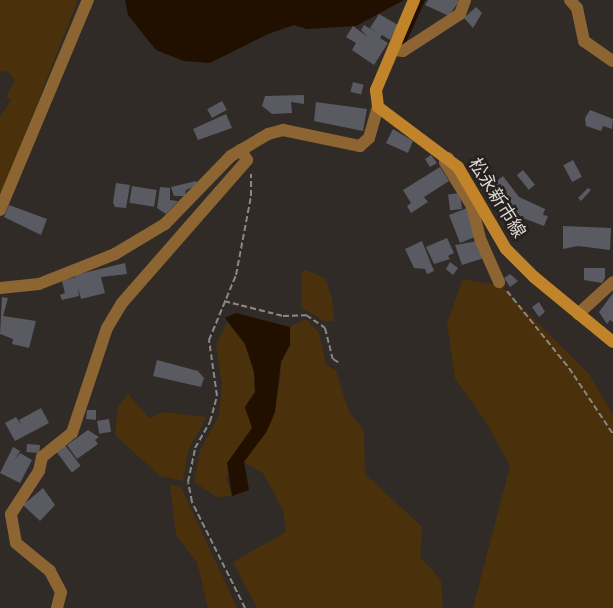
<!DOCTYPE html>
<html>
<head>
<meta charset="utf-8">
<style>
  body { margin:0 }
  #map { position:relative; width:613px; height:608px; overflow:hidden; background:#302b26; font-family:Cabin,"Noto Sans JP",sans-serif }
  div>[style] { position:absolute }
  .green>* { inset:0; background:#4b310b }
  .water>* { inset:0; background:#210f00 }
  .stream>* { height:4px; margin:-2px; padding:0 2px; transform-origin:2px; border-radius:2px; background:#210f00 }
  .building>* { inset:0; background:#5a5a62; transform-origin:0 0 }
  .path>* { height:2px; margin-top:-1px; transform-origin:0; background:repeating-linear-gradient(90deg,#8b8784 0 6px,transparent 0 9px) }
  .minor>* { height:12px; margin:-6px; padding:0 6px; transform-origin:6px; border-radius:6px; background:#8c6533 }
  .secondary>* { height:12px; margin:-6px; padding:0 6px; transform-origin:6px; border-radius:6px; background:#c2842b }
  span { translate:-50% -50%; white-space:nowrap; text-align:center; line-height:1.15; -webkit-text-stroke:5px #26211c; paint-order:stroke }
  .street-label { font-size:18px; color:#dbd8d5 }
</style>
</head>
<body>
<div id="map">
  <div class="green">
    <div style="clip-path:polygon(0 0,78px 0,0 198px,0 117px,11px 100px,6px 97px,15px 80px,8px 71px,0 72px)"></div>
    <div style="clip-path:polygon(305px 270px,325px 278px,332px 299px,334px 321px,324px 321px,301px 307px,301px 273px)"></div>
    <div style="clip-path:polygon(463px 279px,501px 286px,589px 374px,613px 415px,613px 608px,473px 608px,510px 466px,486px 422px,455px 379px,447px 323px)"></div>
    <div style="clip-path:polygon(306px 319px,319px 333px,326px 364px,336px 371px,349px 412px,364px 430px,365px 474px,422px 527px,420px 557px,441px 580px,443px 608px,257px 608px,233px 562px,286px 532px,283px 511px,264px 474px,244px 462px,267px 431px,280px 382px,281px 362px,290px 345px,290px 327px)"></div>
    <div style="clip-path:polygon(227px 322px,245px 344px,254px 372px,255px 392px,245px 407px,252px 428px,226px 477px,232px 496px,217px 497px,194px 482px,200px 451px,219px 415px,222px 384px,216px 345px)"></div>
    <div style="clip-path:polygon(128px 394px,149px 418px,164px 412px,207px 417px,188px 450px,183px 481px,160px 476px,115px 435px,118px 407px)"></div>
    <div style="clip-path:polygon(170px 485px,181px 487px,237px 608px,208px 608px,197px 562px,176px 535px)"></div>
  </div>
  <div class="water">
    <div style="clip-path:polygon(125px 0,404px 0,356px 26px,307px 29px,294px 25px,268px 34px,210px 63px,184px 61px,156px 50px,128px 15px)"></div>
    <div style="clip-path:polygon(236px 313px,290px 327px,290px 345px,281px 362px,275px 412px,267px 431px,244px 462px,249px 490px,232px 496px,227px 463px,252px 428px,245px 407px,255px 392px,254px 372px,245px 344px,225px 318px)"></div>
  </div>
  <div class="stream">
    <div style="left:402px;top:47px;width:51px;rotate:-65.9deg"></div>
  </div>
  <div class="building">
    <div style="clip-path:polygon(428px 0,457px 0,459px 1px,449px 16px,425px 5px)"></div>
    <div style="clip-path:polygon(476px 7px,482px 13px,473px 28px,464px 18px)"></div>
    <div style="clip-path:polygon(379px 14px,398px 25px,390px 40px,382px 35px,380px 38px,388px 43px,374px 65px,352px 50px,356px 43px,346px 37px,353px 26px,368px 37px,361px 30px,364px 25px,379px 34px,370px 28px)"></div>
    <div style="left:353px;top:82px;width:11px;height:10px;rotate:15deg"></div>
    <div style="clip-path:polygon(304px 95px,304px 104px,291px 102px,292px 113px,272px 114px,262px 106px,265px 96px)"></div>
    <div style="left:222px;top:101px;width:10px;height:17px;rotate:61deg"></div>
    <div style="clip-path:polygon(316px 102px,367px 109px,363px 131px,314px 121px)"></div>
    <div style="clip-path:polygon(590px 110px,613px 119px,612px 129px,603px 126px,601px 131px,586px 126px,585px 118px)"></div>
    <div style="clip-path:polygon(226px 114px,232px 128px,198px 140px,193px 129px)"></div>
    <div style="clip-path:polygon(393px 129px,413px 141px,408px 153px,386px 143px)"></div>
    <div style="clip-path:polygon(431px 155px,437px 163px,430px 167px,425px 159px)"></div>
    <div style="left:573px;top:160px;width:19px;height:11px;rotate:62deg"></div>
    <div style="clip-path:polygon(440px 167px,449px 181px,424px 197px,428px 202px,411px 213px,407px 206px,411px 203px,403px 190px)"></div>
    <div style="left:523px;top:170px;width:19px;height:8px;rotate:51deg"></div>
    <div style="clip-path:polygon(493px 175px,497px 181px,503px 176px,519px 197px,545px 209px,543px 215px,548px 216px,544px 226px,523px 218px,508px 206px,487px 180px)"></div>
    <div style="clip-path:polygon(196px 181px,198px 185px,186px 190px,185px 196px,174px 196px,171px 187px)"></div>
    <div style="clip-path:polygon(116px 183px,130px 185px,126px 208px,115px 207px,113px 202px)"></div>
    <div style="left:132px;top:186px;width:25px;height:17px;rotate:9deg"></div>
    <div style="clip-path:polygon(160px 187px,170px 188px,170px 200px,178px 201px,166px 214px,157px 208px)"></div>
    <div style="clip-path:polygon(588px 188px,591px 190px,581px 201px,578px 198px)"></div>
    <div style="left:460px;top:193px;width:16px;height:12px;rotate:83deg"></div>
    <div style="clip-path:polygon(9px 205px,47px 219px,41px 235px,4px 217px)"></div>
    <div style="clip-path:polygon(467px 208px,475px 237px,460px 243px,449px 215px)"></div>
    <div style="clip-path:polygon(563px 226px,611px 228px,610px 250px,578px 246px,563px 249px)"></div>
    <div style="clip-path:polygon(447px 238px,454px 253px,448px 256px,450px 259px,434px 264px,426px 247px)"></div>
    <div style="clip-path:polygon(422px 241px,434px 271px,427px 274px,425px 269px,414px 268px,405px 249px)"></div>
    <div style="clip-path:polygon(478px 241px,484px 258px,462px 265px,455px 245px)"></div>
    <div style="clip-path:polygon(450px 262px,458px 268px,453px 275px,446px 269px)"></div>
    <div style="clip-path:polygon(125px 263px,127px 274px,101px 277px,105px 293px,81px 299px,78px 288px,79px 296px,62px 300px,60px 295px,65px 293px,62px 281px,75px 277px,76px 281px,75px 275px)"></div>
    <div style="clip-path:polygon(584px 268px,605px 268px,605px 278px,602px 283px,584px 280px)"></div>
    <div style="clip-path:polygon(510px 274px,518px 281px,510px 287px,504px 278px)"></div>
    <div style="clip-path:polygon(613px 293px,613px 322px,610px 320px,607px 324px,599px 312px)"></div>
    <div style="clip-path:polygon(2px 297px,8px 298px,3px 316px,36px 321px,29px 348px,12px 344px,13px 339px,0 334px)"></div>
    <div style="clip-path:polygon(539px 302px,545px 312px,539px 317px,532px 307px)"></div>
    <div style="clip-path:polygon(157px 360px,198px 371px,204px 378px,201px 387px,153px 376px)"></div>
    <div style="clip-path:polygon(41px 408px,49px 423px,15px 441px,5px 423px,16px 417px,22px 426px,19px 420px)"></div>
    <div style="clip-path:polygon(87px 410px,96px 410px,96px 420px,86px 419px)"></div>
    <div style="left:109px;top:419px;width:13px;height:12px;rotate:81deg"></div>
    <div style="clip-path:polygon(88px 430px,99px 437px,95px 440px,98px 444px,77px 459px,67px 445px)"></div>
    <div style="left:27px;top:444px;width:13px;height:8px;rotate:4deg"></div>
    <div style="left:65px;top:445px;width:26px;height:11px;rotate:53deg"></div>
    <div style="clip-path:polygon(13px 447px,20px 451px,14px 461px,20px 453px,32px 460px,20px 483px,0 473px)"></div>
    <div style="clip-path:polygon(43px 488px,55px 505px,40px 521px,23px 505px)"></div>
  </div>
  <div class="path">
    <div style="left:507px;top:291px;width:99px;rotate:51.2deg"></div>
    <div style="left:569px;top:368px;width:79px;rotate:56.3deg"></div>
    <div style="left:224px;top:301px;width:61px;rotate:14.3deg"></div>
    <div style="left:283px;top:316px;width:23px;rotate:-2deg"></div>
    <div style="left:306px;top:315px;width:23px;rotate:34deg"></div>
    <div style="left:325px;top:328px;width:32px;rotate:76deg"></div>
    <div style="left:333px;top:359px;width:9px;rotate:32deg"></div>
    <div style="left:245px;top:608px;width:119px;rotate:-116.6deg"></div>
    <div style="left:192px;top:502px;width:20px;rotate:-101deg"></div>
    <div style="left:188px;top:482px;width:35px;rotate:-78deg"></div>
    <div style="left:195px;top:448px;width:30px;rotate:-60deg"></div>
    <div style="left:210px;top:422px;width:27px;rotate:-75deg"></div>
    <div style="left:217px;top:396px;width:57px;rotate:-98.1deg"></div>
    <div style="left:209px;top:340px;width:70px;rotate:-67.4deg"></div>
    <div style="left:236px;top:275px;width:80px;rotate:-79.2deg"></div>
    <div style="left:251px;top:196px;width:22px;rotate:-90deg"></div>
  </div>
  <div class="minor">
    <div style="left:570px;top:0;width:11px;rotate:49deg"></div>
    <div style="left:577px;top:8px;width:34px;rotate:78deg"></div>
    <div style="left:584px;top:41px;width:35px;rotate:35deg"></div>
    <div style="left:395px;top:50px;width:8px;rotate:7deg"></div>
    <div style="left:403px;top:51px;width:68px;rotate:-33deg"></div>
    <div style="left:460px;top:14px;width:15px;rotate:-70deg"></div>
    <div style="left:448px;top:158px;width:5px;rotate:127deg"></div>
    <div style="left:445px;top:162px;width:52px;rotate:58.5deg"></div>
    <div style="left:472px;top:206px;width:36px;rotate:76deg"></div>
    <div style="left:481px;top:241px;width:45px;rotate:66.3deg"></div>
    <div style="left:0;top:210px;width:228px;rotate:-67.3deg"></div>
    <div style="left:0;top:288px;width:39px;rotate:-6deg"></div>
    <div style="left:39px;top:284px;width:82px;rotate:-21.5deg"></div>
    <div style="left:115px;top:254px;width:58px;rotate:-31deg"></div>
    <div style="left:165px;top:224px;width:95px;rotate:-45.9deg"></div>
    <div style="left:231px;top:156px;width:43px;rotate:-30.7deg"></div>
    <div style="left:268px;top:134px;width:16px;rotate:-15deg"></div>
    <div style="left:283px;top:130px;width:79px;rotate:11.7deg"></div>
    <div style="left:360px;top:146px;width:12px;rotate:-42deg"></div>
    <div style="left:369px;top:138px;width:32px;rotate:-74deg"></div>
    <div style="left:578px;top:314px;width:47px;rotate:-42.4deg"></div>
    <div style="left:57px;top:608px;width:16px;rotate:-76deg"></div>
    <div style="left:61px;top:592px;width:24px;rotate:-118deg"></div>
    <div style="left:50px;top:571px;width:44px;rotate:-140.5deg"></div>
    <div style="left:16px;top:543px;width:29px;rotate:-100deg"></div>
    <div style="left:11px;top:514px;width:51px;rotate:-56.9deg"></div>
    <div style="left:39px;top:471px;width:14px;rotate:-78deg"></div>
    <div style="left:42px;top:457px;width:38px;rotate:-39deg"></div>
    <div style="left:72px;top:433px;width:111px;rotate:-71.6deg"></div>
    <div style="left:107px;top:328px;width:29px;rotate:-59deg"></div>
    <div style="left:122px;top:303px;width:190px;rotate:-48.8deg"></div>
    <div style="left:247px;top:160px;width:12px;rotate:-121deg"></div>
  </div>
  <div class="secondary">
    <div style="left:414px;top:0;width:98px;rotate:112.9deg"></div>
    <div style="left:376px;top:90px;width:17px;rotate:83deg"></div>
    <div style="left:378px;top:107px;width:100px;rotate:36.9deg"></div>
    <div style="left:458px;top:167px;width:95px;rotate:59.7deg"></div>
    <div style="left:506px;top:249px;width:40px;rotate:45deg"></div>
    <div style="left:534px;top:277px;width:102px;rotate:39.4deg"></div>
  </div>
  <div class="street-label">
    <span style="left:497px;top:198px;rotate:58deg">松永新市線</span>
  </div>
</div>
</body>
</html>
